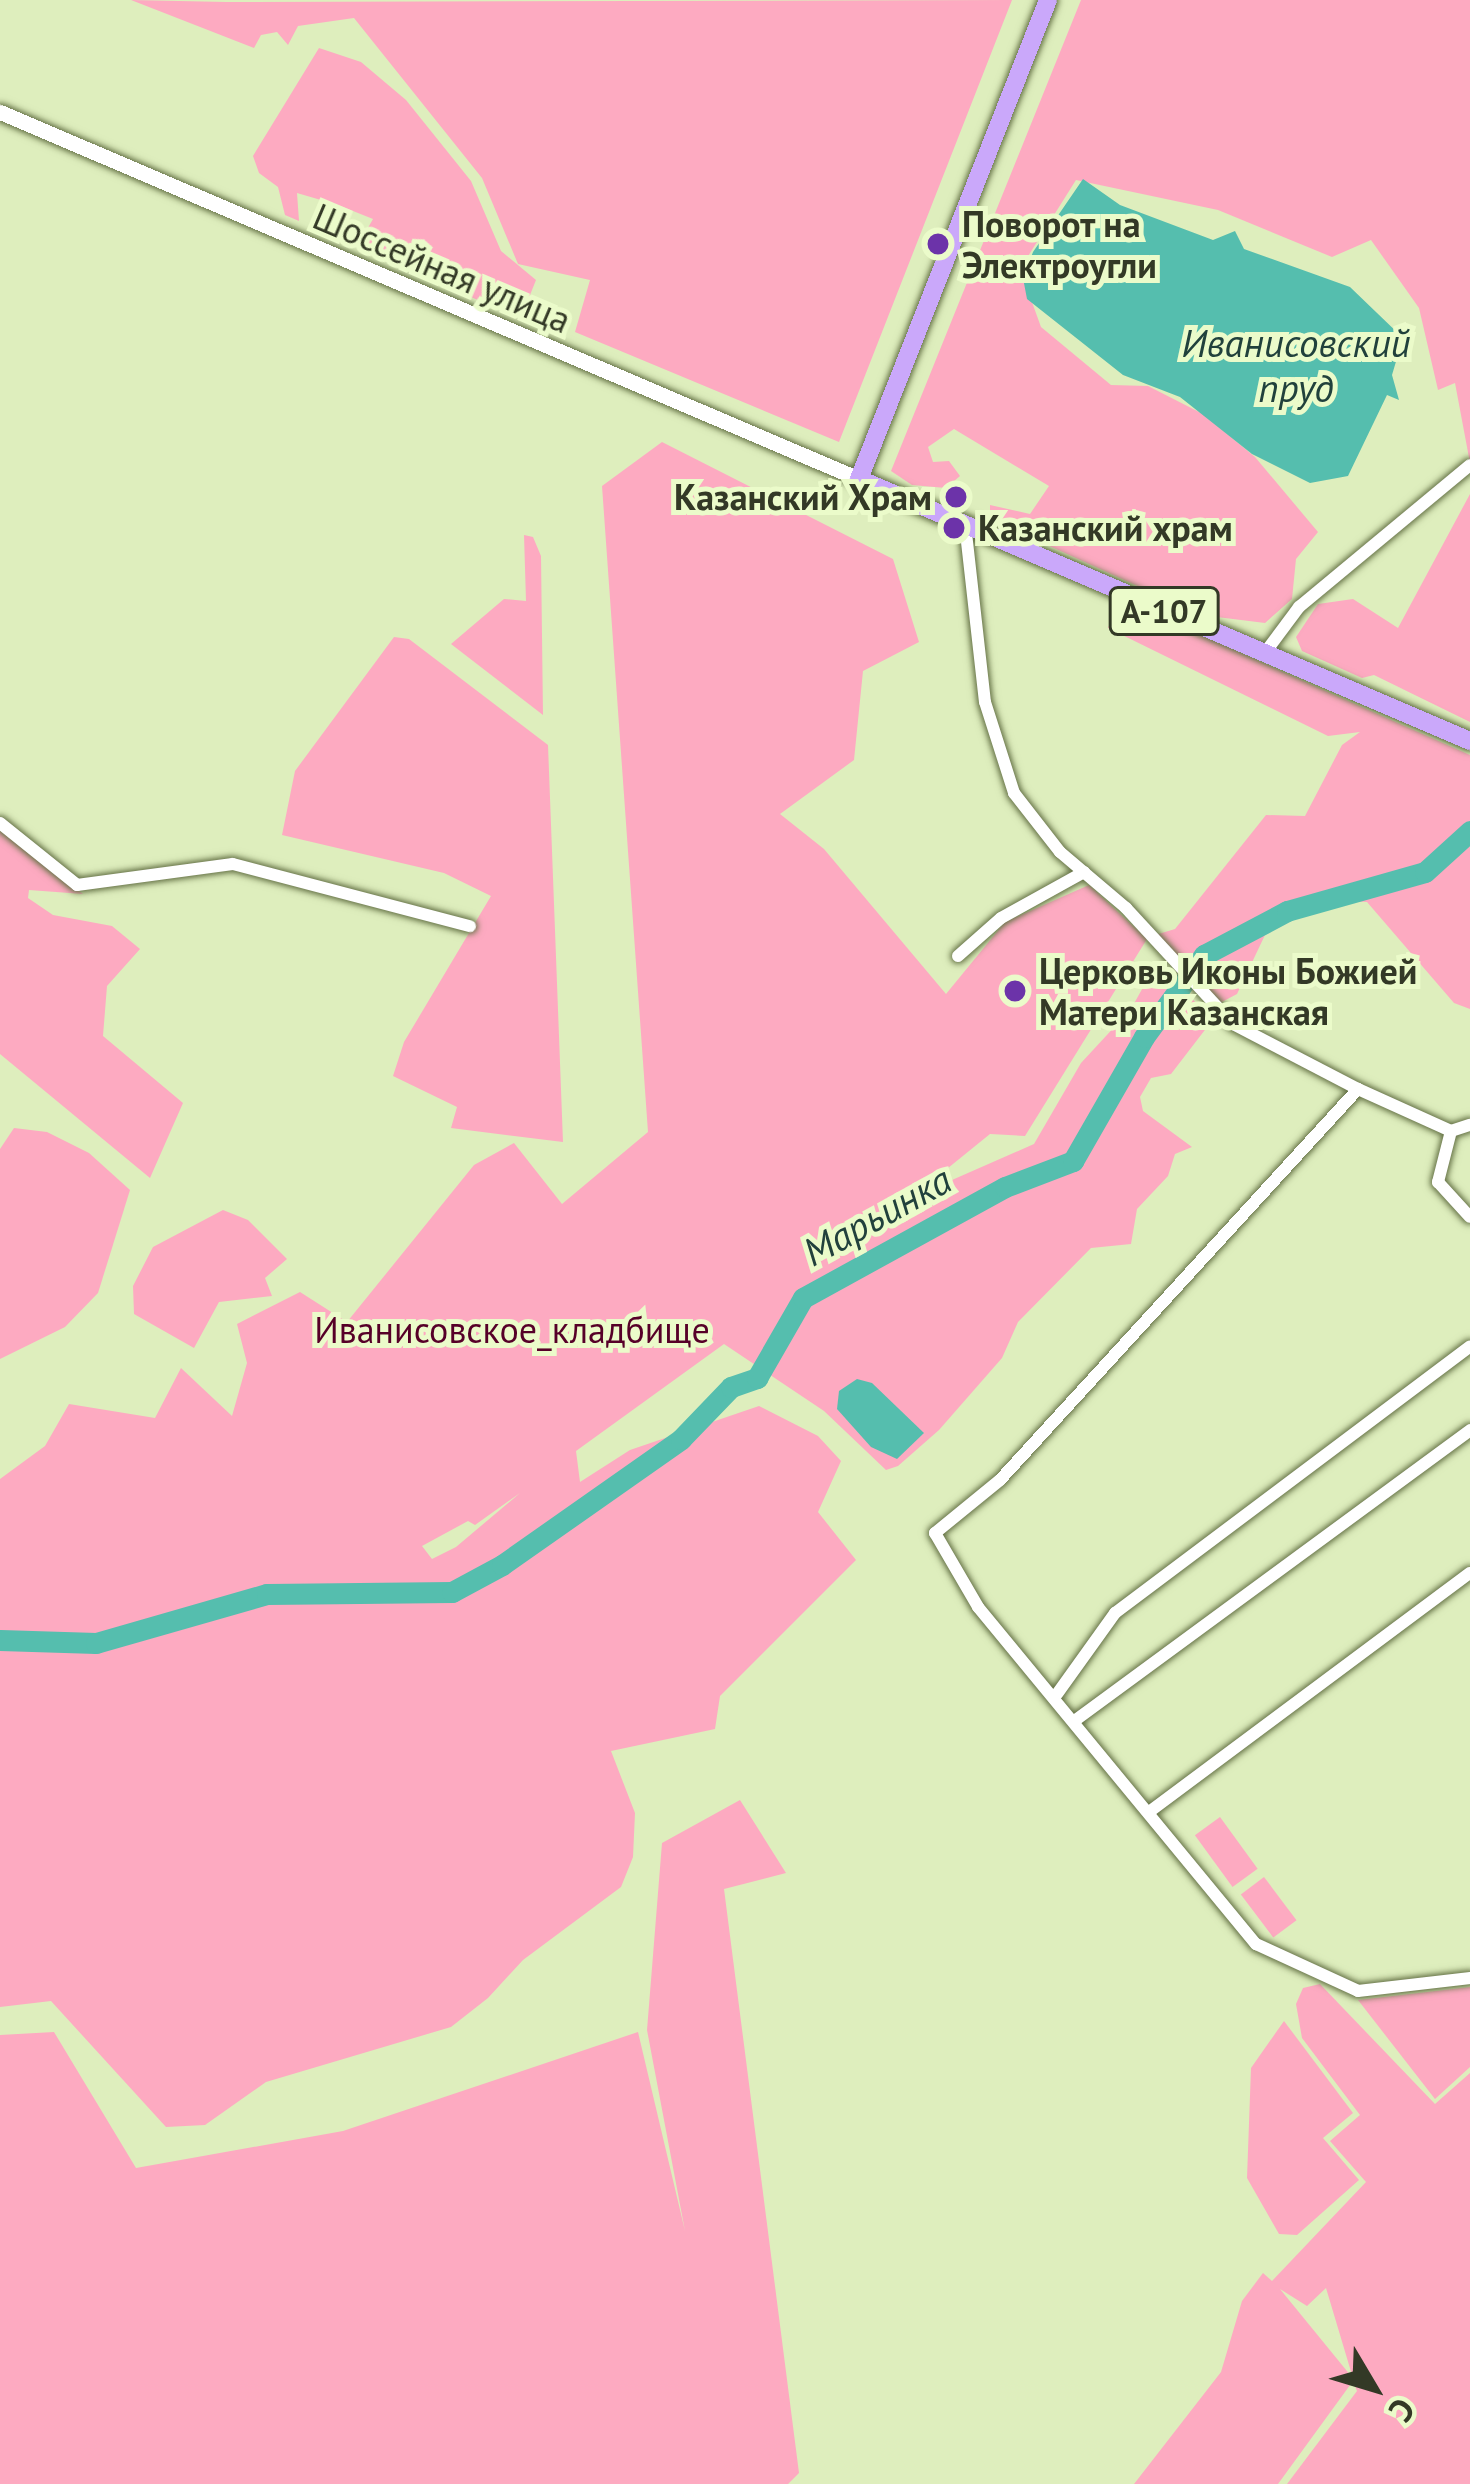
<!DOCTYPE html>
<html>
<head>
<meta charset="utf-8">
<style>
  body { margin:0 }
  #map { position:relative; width:1470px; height:2484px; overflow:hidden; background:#deeebd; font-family:"PT Sans",sans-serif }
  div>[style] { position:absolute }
  .green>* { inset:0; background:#fdaac1; transform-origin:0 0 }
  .water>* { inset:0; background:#55beae }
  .river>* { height:21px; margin:-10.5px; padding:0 10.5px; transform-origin:10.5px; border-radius:10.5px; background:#55beae }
  .roads { filter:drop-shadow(0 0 3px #657246) drop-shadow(0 0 3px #657246) }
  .minor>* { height:12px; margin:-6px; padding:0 6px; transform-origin:6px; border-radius:6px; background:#fff }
  .tertiary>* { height:15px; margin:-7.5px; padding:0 7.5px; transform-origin:7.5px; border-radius:7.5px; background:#fff }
  .trunk>* { height:18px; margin:-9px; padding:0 9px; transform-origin:9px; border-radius:9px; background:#caa8fa }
  .dots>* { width:33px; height:33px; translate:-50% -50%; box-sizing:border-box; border:6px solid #ebfbca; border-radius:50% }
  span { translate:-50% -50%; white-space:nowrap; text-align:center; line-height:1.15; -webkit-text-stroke:10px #ebfbca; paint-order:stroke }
  .shield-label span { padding:3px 9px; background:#ebfbca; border:3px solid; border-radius:9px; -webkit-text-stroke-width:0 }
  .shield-label { font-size:33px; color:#333926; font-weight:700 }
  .poi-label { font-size:36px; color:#333926; font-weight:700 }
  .left { translate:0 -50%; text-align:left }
  .right { translate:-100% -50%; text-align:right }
  .street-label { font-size:36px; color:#333926 }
  .park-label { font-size:36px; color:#560028 }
  .water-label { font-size:39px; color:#21413c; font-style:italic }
  .north { position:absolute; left:1314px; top:2328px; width:120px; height:120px; -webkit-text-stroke:9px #ebfbca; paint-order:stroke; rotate:128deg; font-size:33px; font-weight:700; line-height:48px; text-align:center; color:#333926 }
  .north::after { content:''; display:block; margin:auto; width:42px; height:54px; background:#333926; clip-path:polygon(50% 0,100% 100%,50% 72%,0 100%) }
</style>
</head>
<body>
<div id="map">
  <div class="green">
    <div style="clip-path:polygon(131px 0,226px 2px,1012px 0,839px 442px,575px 332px,590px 280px,518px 264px,482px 178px,354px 18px,298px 26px,288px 45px,277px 32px,261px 35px,254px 48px)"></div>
    <div style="clip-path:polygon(1081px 0,1470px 0,1470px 463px,1455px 383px,1438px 390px,1419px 308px,1371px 240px,1332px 257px,1218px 210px,1076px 180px,1020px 269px,1041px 327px,1111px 385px,1148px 386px,1203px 414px,1255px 457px,1318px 532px,1296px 559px,1292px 599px,1265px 623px,1201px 615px,990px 519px,990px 505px,1030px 514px,1049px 486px,954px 429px,928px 447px,933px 462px,949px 461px,960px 476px,946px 488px,912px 485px,891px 471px)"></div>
    <div style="clip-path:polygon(319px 48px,361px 62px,406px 100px,471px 181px,501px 251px,536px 280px,524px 310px,497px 308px,368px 254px,361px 240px,373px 219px,338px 205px,297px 193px,299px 221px,285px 215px,278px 187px,259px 173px,253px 156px)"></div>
    <div style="clip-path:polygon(evenodd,662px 442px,893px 559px,919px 642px,863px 671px,854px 760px,780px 814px,824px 849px,946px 994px,1005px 922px,1089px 885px,1147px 939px,1025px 1136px,990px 1134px,911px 1198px,1034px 1144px,1081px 1063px,1131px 1009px,1156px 964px,1219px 1025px,1211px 1022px,1171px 1074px,1151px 1078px,1140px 1097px,1143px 1111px,1192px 1147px,1175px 1154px,1168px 1176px,1137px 1209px,1131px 1244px,1091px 1248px,1018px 1322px,1002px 1358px,939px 1430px,898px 1466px,886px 1470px,824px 1411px,724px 1344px,576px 1451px,580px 1482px,630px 1450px,759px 1406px,818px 1436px,841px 1461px,818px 1512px,856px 1560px,720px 1696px,715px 1729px,611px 1751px,635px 1813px,633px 1857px,621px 1887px,523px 1960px,488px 1998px,451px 2027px,266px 2082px,205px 2125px,166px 2127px,51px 2001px,0 2007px,0 1479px,45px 1446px,69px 1404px,155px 1418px,181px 1368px,232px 1416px,247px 1363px,237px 1324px,300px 1292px,347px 1322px,474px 1165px,514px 1143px,562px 1204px,648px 1132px,602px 486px,662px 442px,520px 1493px,456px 1547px,432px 1559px,422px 1546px,468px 1521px,475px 1525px,520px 1493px)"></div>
    <div style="clip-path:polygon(1470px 494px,1470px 722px,1374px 675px,1362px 678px,1302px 651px,1296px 637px,1318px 604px,1353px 599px,1398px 628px)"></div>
    <div style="clip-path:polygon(524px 535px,533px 537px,541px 556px,543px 715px,451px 644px,504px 599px,526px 601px)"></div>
    <div style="clip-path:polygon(1121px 600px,1470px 755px,1470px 1009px,1454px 1003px,1367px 902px,1330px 900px,1265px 935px,1237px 994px,1218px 1004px,1155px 935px,1175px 929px,1266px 815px,1305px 816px,1342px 745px,1360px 732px,1328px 736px,1108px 628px)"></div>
    <div style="clip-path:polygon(394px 637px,409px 639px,548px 745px,563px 1142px,451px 1128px,457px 1107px,393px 1076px,404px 1042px,491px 896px,444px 873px,282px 835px,295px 771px)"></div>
    <div style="clip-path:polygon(0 831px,83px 894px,29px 890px,28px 898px,53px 915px,112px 926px,140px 949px,107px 986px,103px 1036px,183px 1103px,150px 1178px,0 1054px)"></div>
    <div style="clip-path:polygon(14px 1128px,47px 1132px,89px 1153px,130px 1190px,98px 1293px,65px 1327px,0 1359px,0 1149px)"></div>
    <div style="clip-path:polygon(223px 1210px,248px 1220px,287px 1259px,265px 1278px,272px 1296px,219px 1302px,194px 1348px,134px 1314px,133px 1286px,153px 1247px)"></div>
    <div style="clip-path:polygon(740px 1800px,786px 1873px,724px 1889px,799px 2473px,788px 2484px,0 2484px,0 2035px,54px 2032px,136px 2168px,343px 2131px,638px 2032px,685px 2231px,647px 2030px,662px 1843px)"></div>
    <div style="left:1220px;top:1817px;width:64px;height:31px;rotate:54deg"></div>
    <div style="left:1264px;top:1877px;width:54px;height:29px;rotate:53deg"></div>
    <div style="clip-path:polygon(evenodd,1320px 1984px,1435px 2104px,1470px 2073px,1470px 2484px,1287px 2484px,1357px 2391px,1353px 2381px,1278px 2484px,1134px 2484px,1221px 2372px,1242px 2301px,1263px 2273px,1272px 2281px,1366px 2182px,1330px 2141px,1360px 2115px,1302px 2038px,1296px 2004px,1303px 1988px,1320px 1984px,1326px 2288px,1352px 2375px,1351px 2376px,1280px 2289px,1307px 2306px,1326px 2288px)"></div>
    <div style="clip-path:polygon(1470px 1987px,1470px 2067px,1435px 2099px,1358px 2000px)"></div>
    <div style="clip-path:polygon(1284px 2021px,1353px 2113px,1323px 2138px,1359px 2180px,1297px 2235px,1279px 2234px,1247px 2178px,1251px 2068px)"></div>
  </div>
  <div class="water">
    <div style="clip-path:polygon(1083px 179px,1120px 205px,1213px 240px,1235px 231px,1244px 249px,1350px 287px,1403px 338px,1392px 375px,1399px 400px,1387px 395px,1348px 476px,1310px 483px,1252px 454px,1180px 397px,1123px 375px,1027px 299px,1023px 278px,1033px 252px)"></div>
    <div style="clip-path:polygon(857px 1379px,872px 1383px,924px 1433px,897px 1459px,871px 1447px,837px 1409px,839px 1391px)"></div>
  </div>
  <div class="river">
    <div style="left:0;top:1640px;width:96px;rotate:1.8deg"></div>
    <div style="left:96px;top:1643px;width:178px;rotate:-16deg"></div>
    <div style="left:267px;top:1594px;width:185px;rotate:-0.6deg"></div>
    <div style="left:452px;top:1592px;width:57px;rotate:-28.4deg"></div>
    <div style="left:502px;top:1565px;width:219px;rotate:-35.1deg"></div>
    <div style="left:681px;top:1439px;width:72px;rotate:-46.1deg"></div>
    <div style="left:731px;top:1387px;width:28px;rotate:-19deg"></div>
    <div style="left:757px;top:1378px;width:92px;rotate:-60.1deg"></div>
    <div style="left:803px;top:1298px;width:230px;rotate:-28.8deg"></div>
    <div style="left:1005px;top:1187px;width:73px;rotate:-20.9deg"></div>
    <div style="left:1073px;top:1161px;width:143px;rotate:-60.2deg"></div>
    <div style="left:1144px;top:1037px;width:102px;rotate:-53.8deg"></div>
    <div style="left:1204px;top:955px;width:94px;rotate:-27.9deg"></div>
    <div style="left:1287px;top:911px;width:143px;rotate:-15.8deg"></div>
    <div style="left:1425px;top:872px;width:61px;rotate:-42.3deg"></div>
  </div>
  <div class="roads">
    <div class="minor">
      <div style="left:965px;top:524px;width:179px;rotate:83.6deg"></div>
      <div style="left:985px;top:702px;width:96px;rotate:72.3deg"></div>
      <div style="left:1014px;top:793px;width:75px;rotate:52.1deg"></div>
      <div style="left:1060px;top:852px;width:87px;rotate:40.3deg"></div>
      <div style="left:1126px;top:908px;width:158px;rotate:47.3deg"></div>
      <div style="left:1233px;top:1024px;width:141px;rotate:27.5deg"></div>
      <div style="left:1358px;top:1089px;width:530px;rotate:132.48deg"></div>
      <div style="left:1000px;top:1480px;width:84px;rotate:140.8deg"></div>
      <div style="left:935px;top:1533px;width:86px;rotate:59.8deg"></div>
      <div style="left:978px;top:1607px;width:437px;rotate:50.5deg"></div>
      <div style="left:1256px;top:1944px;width:112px;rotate:24.7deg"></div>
      <div style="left:1358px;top:1991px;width:113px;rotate:-6.6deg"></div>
      <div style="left:1264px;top:654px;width:59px;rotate:-53.3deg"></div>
      <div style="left:1299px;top:607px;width:222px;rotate:-39.7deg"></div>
      <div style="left:0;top:823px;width:99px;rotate:38.8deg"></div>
      <div style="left:77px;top:885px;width:157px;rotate:-7.7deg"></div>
      <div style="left:233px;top:864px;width:245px;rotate:14.7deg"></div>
      <div style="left:958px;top:956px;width:57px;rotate:-41.5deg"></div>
      <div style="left:1001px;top:918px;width:95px;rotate:-29deg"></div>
      <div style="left:1358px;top:1089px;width:102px;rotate:24.3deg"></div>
      <div style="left:1451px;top:1131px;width:20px;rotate:-18deg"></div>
      <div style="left:1451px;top:1131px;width:53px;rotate:104.3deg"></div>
      <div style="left:1438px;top:1182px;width:47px;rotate:47.6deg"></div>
      <div style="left:1057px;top:1694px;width:100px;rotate:-54.4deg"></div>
      <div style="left:1115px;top:1613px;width:444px;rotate:-36.9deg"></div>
      <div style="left:1077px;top:1719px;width:488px;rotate:-36.3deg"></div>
      <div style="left:1149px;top:1812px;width:400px;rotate:-36.7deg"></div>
    </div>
    <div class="tertiary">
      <div style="left:0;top:112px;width:934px;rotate:23.13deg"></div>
    </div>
    <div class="trunk">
      <div style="left:1048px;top:0;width:515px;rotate:111.53deg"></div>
      <div style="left:859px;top:479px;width:665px;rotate:23.21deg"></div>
    </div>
  </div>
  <div class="dots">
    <div style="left:938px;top:244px;background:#6c33a9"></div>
    <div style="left:956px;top:497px;background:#6c33a9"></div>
    <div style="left:954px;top:528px;background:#6c33a9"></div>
    <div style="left:1015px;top:991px;background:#6c33a9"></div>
  </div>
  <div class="shield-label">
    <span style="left:1164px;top:611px">А-107</span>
  </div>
  <div class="poi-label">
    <span class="left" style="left:962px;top:244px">Поворот на<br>Электроугли</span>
    <span class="right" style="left:932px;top:497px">Казанский Храм</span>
    <span class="left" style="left:978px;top:528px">Казанский храм</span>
    <span class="left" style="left:1039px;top:991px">Церковь Иконы Божией<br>Матери Казанская</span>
  </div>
  <div class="street-label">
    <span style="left:442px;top:268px;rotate:23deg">Шоссейная улица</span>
  </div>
  <div class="park-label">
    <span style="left:512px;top:1330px">Иванисовское_кладбище</span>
  </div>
  <div class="water-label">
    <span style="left:1296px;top:366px">Иванисовский<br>пруд</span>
    <span style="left:877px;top:1216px;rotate:-29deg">Марьинка</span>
  </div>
  <div class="north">С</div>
</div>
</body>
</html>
